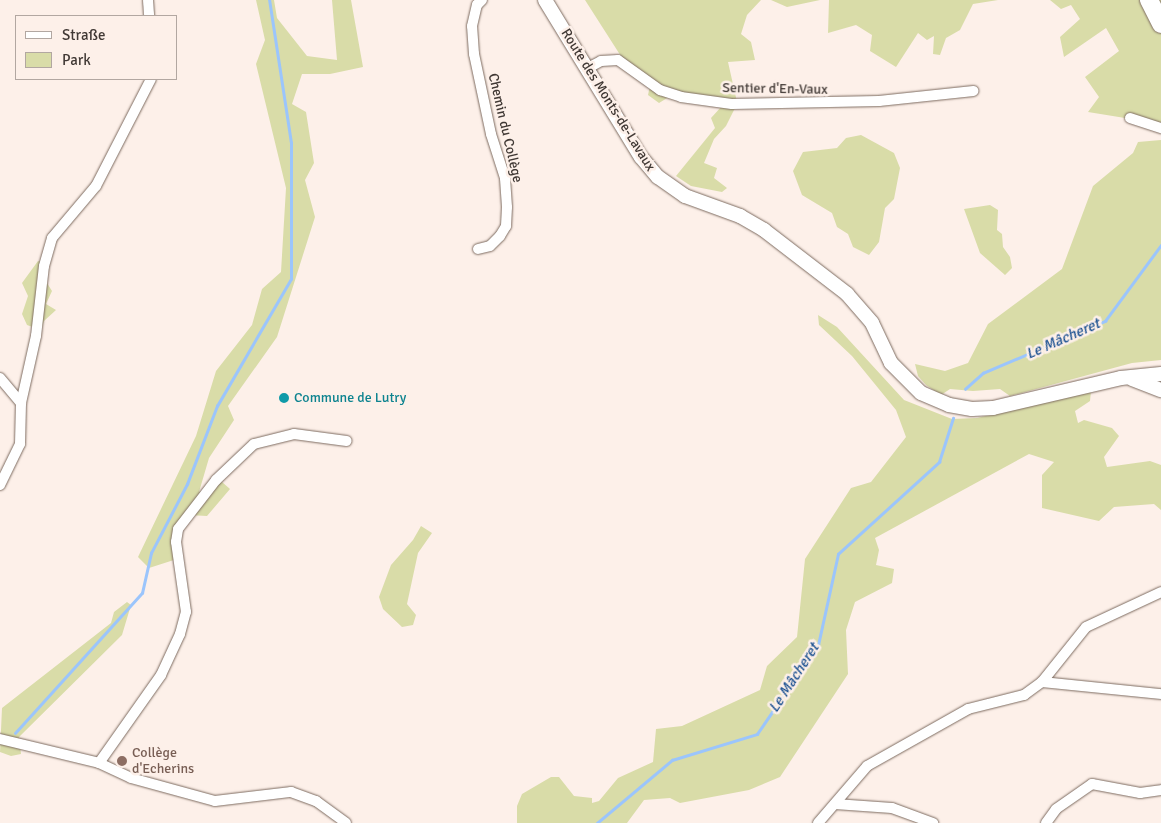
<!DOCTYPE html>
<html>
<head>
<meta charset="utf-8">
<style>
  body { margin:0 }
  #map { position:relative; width:1161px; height:823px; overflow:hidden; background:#fdf0e9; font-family:Signika,sans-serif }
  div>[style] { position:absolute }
  .green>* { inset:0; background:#d9dca8 }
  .stream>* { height:2.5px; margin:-1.25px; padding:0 1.25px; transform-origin:1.25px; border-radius:1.25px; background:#9bc5fc }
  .roads { filter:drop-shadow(0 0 1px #7d6b60) drop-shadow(0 0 1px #7d6b60) }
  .street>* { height:10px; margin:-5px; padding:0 5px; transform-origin:5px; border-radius:5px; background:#fff }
  .secondary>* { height:14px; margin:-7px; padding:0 7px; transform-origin:7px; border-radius:7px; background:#fff }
  .highway>* { height:18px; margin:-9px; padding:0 9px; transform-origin:9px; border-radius:9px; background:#fff }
  .dots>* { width:14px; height:14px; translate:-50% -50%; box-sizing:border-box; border:2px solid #fdf0e9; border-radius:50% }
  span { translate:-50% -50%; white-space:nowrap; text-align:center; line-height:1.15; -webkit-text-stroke:5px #fdf0e9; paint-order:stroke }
  .street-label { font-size:14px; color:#413935 }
  .culture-label { font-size:14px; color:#0d838f }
  .left { translate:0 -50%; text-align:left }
  .education-label { font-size:14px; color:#785e54 }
  .water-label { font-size:15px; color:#1d5292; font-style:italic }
  .legend { position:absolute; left:15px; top:15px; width:162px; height:65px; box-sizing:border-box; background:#fdf0e9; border:1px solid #b2a7a1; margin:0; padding:6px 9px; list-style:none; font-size:15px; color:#413935 }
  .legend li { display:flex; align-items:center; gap:10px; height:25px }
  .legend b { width:25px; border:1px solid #b2a7a1 }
</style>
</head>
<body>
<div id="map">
  <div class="green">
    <div style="clip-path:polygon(256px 0,274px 0,277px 18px,307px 56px,337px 60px,332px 0,351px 0,363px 67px,330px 74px,302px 74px,292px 104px,306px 112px,314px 163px,305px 180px,315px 217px,277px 337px,228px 406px,234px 420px,209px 458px,199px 492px,222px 482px,230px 489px,207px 516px,188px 515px,174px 532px,177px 559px,149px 568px,138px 557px,196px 436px,216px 371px,252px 325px,262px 289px,281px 272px,286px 188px,256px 64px,265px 40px)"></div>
    <div style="clip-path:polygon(585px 0,761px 0,747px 15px,741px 34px,751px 42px,755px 60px,728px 62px,737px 102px,677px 92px,659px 103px,648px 95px,651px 81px,624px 61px)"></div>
    <div style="clip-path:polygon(771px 0,820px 0,787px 7px)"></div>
    <div style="clip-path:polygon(829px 0,998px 0,973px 4px,960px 30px,946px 38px,940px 55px,933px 54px,934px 36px,927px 40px,918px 33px,896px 67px,870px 51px,872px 35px,856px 25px,828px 33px)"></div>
    <div style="clip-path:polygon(1050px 0,1161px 0,1161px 129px,1125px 118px,1088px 112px,1099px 97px,1085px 77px,1119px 51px,1106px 28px,1064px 57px,1060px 37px,1080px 19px,1071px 5px,1061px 9px)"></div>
    <div style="clip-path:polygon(722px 106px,735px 108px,726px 126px,714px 139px,704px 163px,717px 168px,714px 178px,727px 188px,722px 192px,691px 186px,676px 176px,715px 128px,711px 118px)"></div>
    <div style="clip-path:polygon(861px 135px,894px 153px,900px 168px,894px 199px,885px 208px,879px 242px,869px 255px,853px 247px,848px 234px,837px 227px,832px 213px,802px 195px,793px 171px,803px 152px,837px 148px,846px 138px)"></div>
    <div style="clip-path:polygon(1161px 140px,1161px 360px,1132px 363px,1010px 396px,1000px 389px,973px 391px,950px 389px,941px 395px,926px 385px,918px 376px,915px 364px,945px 371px,968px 363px,988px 324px,1062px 269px,1093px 186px,1133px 153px,1138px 142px)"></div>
    <div style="clip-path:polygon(990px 205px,998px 210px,997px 230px,1002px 234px,1003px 247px,1010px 257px,1012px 268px,1005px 275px,980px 253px,964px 209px)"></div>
    <div style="clip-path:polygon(38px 261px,47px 264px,45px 280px,52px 291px,46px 304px,56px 310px,44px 321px,41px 330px,27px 325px,22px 314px,28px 296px,22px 283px)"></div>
    <div style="clip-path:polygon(818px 315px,837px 327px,904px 400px,952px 419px,977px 418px,1091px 391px,1090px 401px,1075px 411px,1078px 423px,1084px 420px,1112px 428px,1119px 436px,1104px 457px,1107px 467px,1150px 461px,1161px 465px,1161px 510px,1154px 504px,1114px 507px,1099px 521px,1042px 508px,1042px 475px,1054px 462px,1029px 454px,875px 538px,879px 550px,876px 565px,894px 569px,892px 583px,855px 602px,846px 630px,848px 674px,780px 777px,749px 790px,680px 803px,670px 798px,644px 800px,627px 823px,517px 823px,517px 806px,522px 794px,551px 777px,559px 777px,574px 796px,592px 798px,592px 803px,599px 801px,618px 778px,653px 762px,656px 729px,682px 726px,760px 690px,767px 666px,797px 637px,805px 559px,851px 488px,871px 482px,906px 437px,896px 410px,852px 356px,819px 325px)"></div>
    <div style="clip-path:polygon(421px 526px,432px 533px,418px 553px,407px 604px,416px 615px,413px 625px,402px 627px,383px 609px,379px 597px,391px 565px,413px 540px)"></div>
    <div style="clip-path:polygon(127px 602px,131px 605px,122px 635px,19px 737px,21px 754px,11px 756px,0 752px,2px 708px,111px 623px,114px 612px)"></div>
  </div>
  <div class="stream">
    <div style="left:965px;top:389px;width:24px;rotate:-42deg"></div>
    <div style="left:983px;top:373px;width:133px;rotate:-23.1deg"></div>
    <div style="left:1105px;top:321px;width:94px;rotate:-53.6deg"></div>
    <div style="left:15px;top:733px;width:189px;rotate:-47.8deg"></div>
    <div style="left:142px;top:593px;width:41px;rotate:-77.3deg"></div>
    <div style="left:151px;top:553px;width:78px;rotate:-62.4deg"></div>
    <div style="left:187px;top:484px;width:84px;rotate:-69deg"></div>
    <div style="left:217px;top:406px;width:147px;rotate:-59.8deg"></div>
    <div style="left:291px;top:279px;width:136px;rotate:-90deg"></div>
    <div style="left:291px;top:143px;width:145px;rotate:-98.7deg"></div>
    <div style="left:597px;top:823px;width:98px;rotate:-40deg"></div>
    <div style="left:672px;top:760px;width:89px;rotate:-17deg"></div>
    <div style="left:757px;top:734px;width:108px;rotate:-55.6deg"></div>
    <div style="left:818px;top:645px;width:93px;rotate:-77.6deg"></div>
    <div style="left:838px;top:554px;width:137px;rotate:-42.3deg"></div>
    <div style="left:939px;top:462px;width:46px;rotate:-72.3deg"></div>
  </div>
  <div class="roads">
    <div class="street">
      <div style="left:148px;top:0;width:16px;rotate:86deg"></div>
      <div style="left:588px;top:68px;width:15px;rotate:-28deg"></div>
      <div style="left:601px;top:61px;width:17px;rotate:-3deg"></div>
      <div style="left:618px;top:60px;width:52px;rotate:35.5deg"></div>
      <div style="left:660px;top:90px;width:22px;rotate:18deg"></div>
      <div style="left:681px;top:97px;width:51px;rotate:7.8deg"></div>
      <div style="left:732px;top:104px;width:147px;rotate:-1.2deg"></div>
      <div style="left:879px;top:101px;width:95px;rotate:-6.1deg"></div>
      <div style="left:1130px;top:118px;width:33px;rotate:18deg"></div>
      <div style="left:478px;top:249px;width:12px;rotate:-14deg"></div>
      <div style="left:490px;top:246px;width:14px;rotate:-45deg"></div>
      <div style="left:500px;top:236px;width:12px;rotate:-59deg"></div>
      <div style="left:506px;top:226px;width:19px;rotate:-87deg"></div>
      <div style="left:507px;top:207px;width:29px;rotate:-94deg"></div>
      <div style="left:505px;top:178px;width:46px;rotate:-107.7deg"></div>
      <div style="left:491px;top:134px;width:82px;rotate:-102deg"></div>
      <div style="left:474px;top:54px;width:28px;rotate:-94deg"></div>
      <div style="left:472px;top:26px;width:22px;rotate:-77deg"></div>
      <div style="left:477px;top:5px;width:7px;rotate:-45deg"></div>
      <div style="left:0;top:378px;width:33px;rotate:50deg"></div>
      <div style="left:0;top:485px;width:46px;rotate:-64deg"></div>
      <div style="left:20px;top:444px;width:41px;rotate:-88.6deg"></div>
      <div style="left:21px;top:403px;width:69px;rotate:-77.4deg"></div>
      <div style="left:36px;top:336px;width:70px;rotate:-83.5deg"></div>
      <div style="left:44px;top:266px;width:29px;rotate:-74deg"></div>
      <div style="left:52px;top:238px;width:68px;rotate:-49.8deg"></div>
      <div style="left:96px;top:186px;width:120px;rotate:-62.8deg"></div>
      <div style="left:1042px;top:682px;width:120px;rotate:5.8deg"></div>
      <div style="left:0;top:739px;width:102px;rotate:13.6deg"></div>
      <div style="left:99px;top:763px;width:35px;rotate:25deg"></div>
      <div style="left:131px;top:778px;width:87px;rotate:15.3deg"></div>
      <div style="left:215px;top:801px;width:77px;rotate:-6.8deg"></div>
      <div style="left:291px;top:792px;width:27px;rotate:20deg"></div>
      <div style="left:316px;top:801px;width:37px;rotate:36deg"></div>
      <div style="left:99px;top:763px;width:108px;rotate:-54.8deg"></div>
      <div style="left:161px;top:675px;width:45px;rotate:-65.1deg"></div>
      <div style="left:180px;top:634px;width:23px;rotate:-75deg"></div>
      <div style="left:186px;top:612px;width:71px;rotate:-98.1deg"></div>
      <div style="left:176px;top:542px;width:13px;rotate:-81deg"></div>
      <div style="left:178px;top:529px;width:62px;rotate:-52.2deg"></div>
      <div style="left:216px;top:480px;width:52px;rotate:-43.5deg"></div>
      <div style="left:254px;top:444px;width:41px;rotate:-14deg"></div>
      <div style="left:294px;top:434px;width:53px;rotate:7.5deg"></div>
      <div style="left:835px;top:804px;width:57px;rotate:4deg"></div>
      <div style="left:892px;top:808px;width:44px;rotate:20.1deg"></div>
      <div style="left:818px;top:823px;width:75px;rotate:-49.3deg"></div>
      <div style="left:867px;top:766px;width:116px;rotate:-29.4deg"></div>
      <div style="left:968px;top:709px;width:58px;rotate:-14deg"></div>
      <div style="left:1024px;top:695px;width:22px;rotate:-36deg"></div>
      <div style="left:1042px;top:682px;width:70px;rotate:-51.3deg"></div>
      <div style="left:1086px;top:627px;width:83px;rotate:-25deg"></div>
      <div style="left:1046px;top:823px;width:17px;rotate:-54deg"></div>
      <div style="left:1056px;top:809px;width:44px;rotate:-34.8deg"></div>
      <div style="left:1092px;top:784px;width:49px;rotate:10.6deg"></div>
      <div style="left:1140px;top:793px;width:21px;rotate:-8deg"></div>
    </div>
    <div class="secondary">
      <div style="left:545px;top:0;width:184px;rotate:58.6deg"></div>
      <div style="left:641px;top:157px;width:26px;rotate:50deg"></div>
      <div style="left:658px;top:177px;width:33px;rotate:35deg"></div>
      <div style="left:685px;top:196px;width:59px;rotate:20deg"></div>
      <div style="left:740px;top:216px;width:28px;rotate:30deg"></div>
      <div style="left:764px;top:230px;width:105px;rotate:37.6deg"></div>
      <div style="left:847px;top:294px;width:38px;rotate:49deg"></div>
      <div style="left:872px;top:323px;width:44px;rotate:64.6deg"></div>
      <div style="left:891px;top:363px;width:42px;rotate:45deg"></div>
      <div style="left:921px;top:393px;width:30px;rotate:23deg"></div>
      <div style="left:949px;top:405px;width:23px;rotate:10deg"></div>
      <div style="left:972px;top:409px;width:21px;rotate:-3deg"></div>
      <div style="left:993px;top:408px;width:131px;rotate:-13.2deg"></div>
      <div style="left:1121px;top:378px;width:40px;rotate:-5.7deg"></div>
      <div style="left:1132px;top:379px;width:31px;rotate:21deg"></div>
    </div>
    <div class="highway">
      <div style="left:1149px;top:0;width:27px;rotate:63deg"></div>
    </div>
  </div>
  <div class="dots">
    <div style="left:284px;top:398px;background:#0f9aa8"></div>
    <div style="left:122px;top:761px;background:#8d6e63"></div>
  </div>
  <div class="street-label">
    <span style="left:775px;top:89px;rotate:1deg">Sentier d'En-Vaux</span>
    <span style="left:608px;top:100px;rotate:58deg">Route des Monts-de-Lavaux</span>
    <span style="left:505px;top:128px;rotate:77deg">Chemin du Collège</span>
  </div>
  <div class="culture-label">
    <span class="left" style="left:294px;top:398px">Commune de Lutry</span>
  </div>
  <div class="education-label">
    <span class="left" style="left:132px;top:761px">Collège<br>d'Echerins</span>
  </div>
  <div class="water-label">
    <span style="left:1063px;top:339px;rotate:-24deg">Le Mâcheret</span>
    <span style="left:794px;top:678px;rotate:-57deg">Le Mâcheret</span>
  </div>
  <ul class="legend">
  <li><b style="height:6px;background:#fff"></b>Straße</li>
  <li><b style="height:14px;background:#d9dca8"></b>Park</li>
  </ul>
</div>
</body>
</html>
